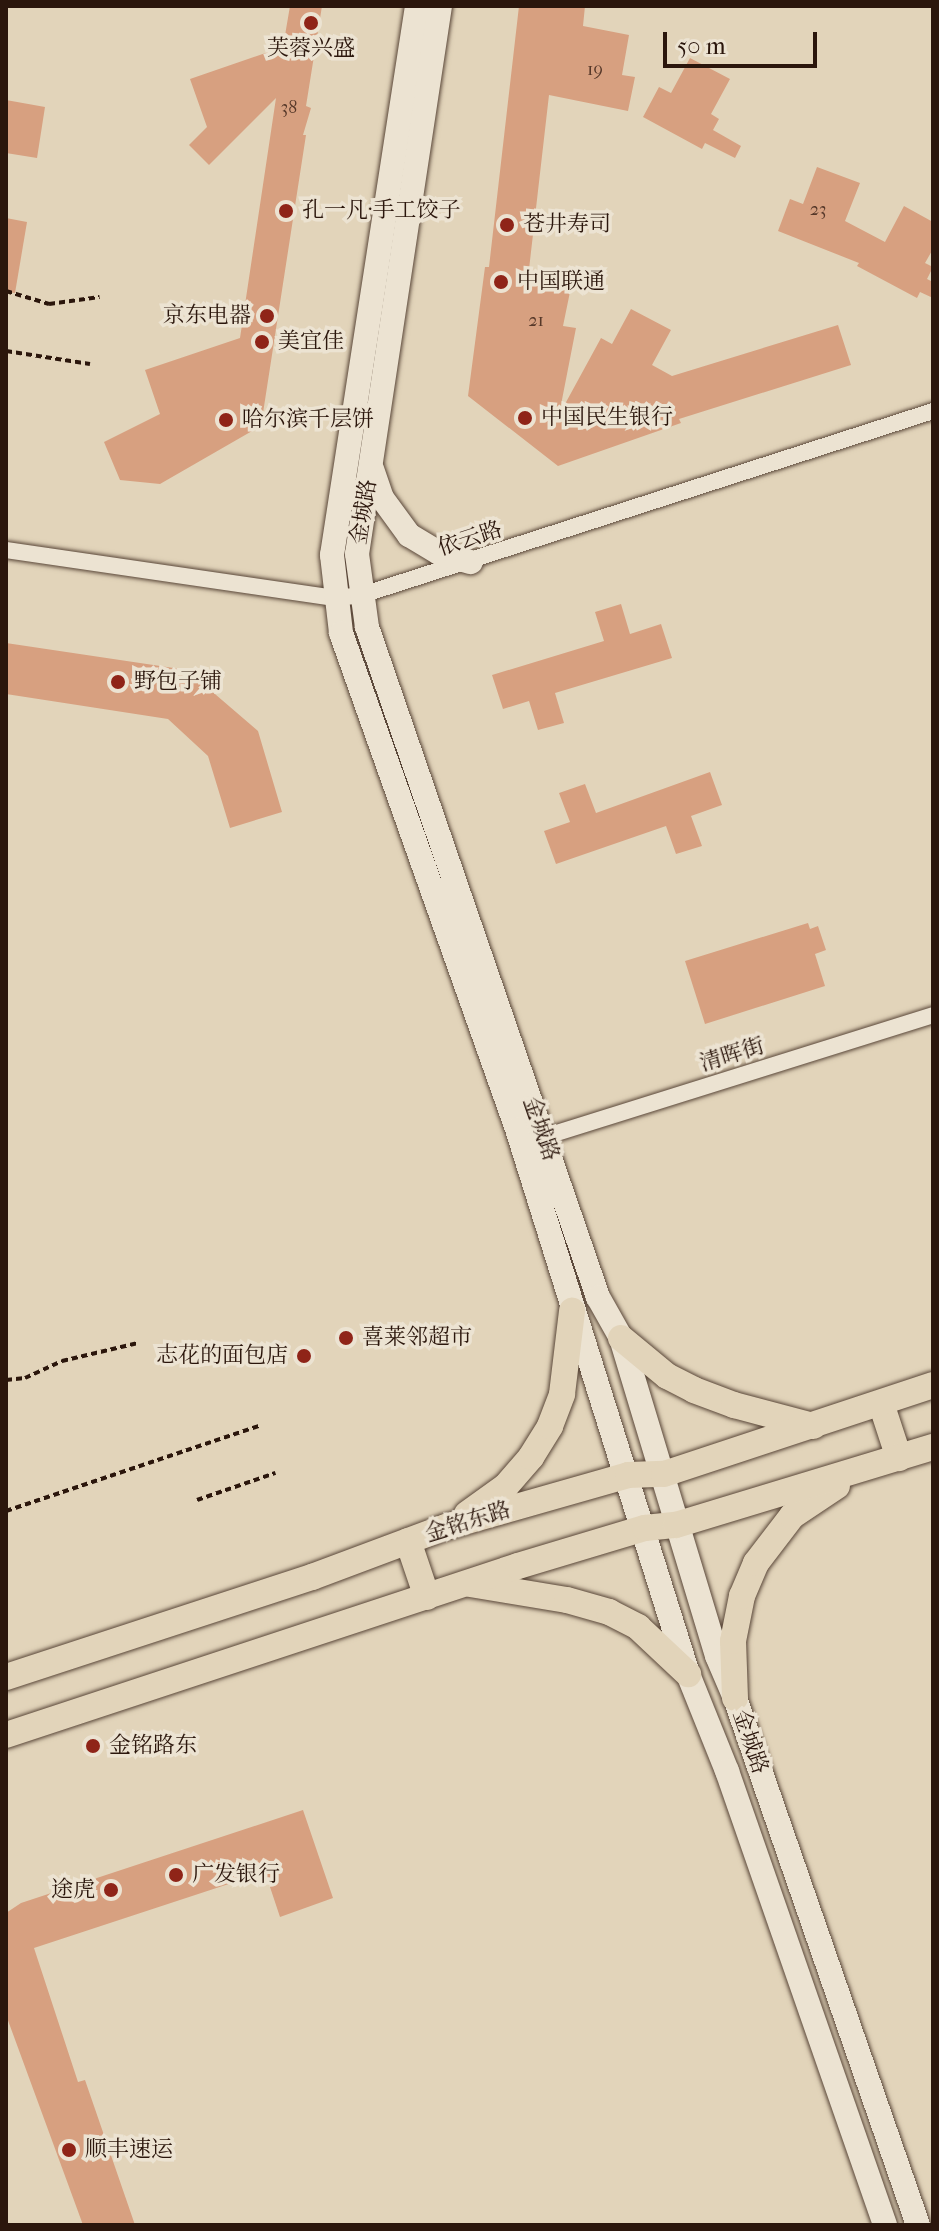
<!DOCTYPE html>
<html>
<head>
<meta charset="utf-8">
<style>
  body { margin:0 }
  #map { position:relative; width:939px; height:2231px; overflow:hidden; background:#e2d4ba; font-family:"IM FELL French Canon","Noto Serif SC",serif }
  div>[style] { position:absolute }
  .building>* { inset:0; background:#d7a080 }
  .path>* { height:4px; margin-top:-2px; transform-origin:0; background:repeating-linear-gradient(90deg,#2b160c 0 6px,transparent 0 10px) }
  .roads { filter:drop-shadow(0 0 2px #594638) drop-shadow(0 0 2px #594638) }
  .street>* { height:16px; margin:-8px; padding:0 8px; transform-origin:8px; border-radius:8px; background:#ece3d2 }
  .secondary>* { height:24px; margin:-12px; padding:0 12px; transform-origin:12px; border-radius:12px; background:#ece3d2 }
  .primary>* { height:26px; margin:-13px; padding:0 13px; transform-origin:13px; border-radius:13px; background:#e2d4ba }
  .dots>* { width:22px; height:22px; translate:-50% -50%; box-sizing:border-box; border:4px solid #ece3d2; border-radius:50% }
  span { translate:-50% -50%; white-space:nowrap; text-align:center; line-height:1.15; -webkit-text-stroke:7px #ece3d2; paint-order:stroke }
  .number-label { font-size:18px; color:#563829 }
  .number-label span { -webkit-text-stroke-width:0 }
  .poi-label { font-size:22px; color:#2b160c }
  .left { translate:0 -50%; text-align:left }
  .right { translate:-100% -50%; text-align:right }
  .street-label { font-size:22px; color:#2b160c }
  .frame { position:absolute; inset:0; border:8px solid #2b160c; pointer-events:none }
  .scale { position:absolute; left:663px; top:32px; width:154px; height:36px; box-sizing:border-box; border:4px solid #2b160c; border-top:0; padding-left:10px; font-size:24px; line-height:28px; white-space:nowrap; color:#2b160c; -webkit-text-stroke:6px #ece3d2; paint-order:stroke }
</style>
</head>
<body>
<div id="map">
  <div class="building">
    <div style="clip-path:polygon(290px 6px,322px 6px,306px 106px,311px 108px,303px 135px,306px 135px,261px 426px,160px 484px,120px 480px,104px 442px,160px 414px,145px 370px,240px 338px,276px 98px,209px 165px,189px 145px,207px 127px,190px 79px,283px 47px)"></div>
    <div style="clip-path:polygon(519px 6px,585px 6px,583px 26px,629px 35px,622px 75px,635px 77px,628px 111px,549px 95px,528px 278px,571px 287px,563px 326px,576px 328px,559px 415px,601px 338px,612px 344px,631px 309px,671px 330px,652px 365px,672px 376px,838px 325px,851px 365px,679px 419px,681px 423px,558px 466px,468px 396px,485px 267px,489px 267px)"></div>
    <div style="clip-path:polygon(690px 58px,730px 79px,711px 114px,719px 119px,713px 130px,741px 146px,735px 158px,705px 143px,702px 149px,643px 117px,659px 87px,671px 93px)"></div>
    <div style="clip-path:polygon(6px 100px,45px 107px,37px 158px,6px 153px)"></div>
    <div style="clip-path:polygon(817px 167px,860px 183px,845px 221px,885px 242px,904px 206px,933px 222px,933px 249px,925px 263px,933px 267px,927px 279px,933px 282px,933px 298px,920px 292px,917px 298px,857px 266px,859px 263px,778px 231px,790px 199px,803px 204px)"></div>
    <div style="clip-path:polygon(6px 218px,27px 222px,15px 293px,6px 292px)"></div>
    <div style="clip-path:polygon(621px 604px,630px 634px,661px 624px,672px 658px,555px 693px,564px 723px,538px 730px,529px 701px,503px 709px,492px 675px,604px 641px,595px 612px)"></div>
    <div style="clip-path:polygon(6px 643px,187px 670px,258px 731px,282px 812px,230px 828px,208px 756px,168px 719px,6px 694px)"></div>
    <div style="clip-path:polygon(710px 772px,722px 805px,691px 816px,702px 846px,676px 854px,666px 826px,556px 864px,544px 831px,570px 822px,559px 793px,585px 784px,596px 813px)"></div>
    <div style="clip-path:polygon(808px 923px,810px 929px,818px 926px,826px 950px,815px 954px,825px 986px,705px 1024px,685px 961px)"></div>
    <div style="clip-path:polygon(303px 1810px,333px 1898px,280px 1917px,265px 1872px,34px 1948px,78px 2082px,85px 2080px,135px 2225px,83px 2225px,6px 2015px,6px 1913px,21px 1903px)"></div>
  </div>
  <div class="path">
    <div style="left:6px;top:291px;width:45px;rotate:16.8deg"></div>
    <div style="left:49px;top:304px;width:51px;rotate:-7.8deg"></div>
    <div style="left:6px;top:351px;width:85px;rotate:8.8deg"></div>
    <div style="left:6px;top:1380px;width:19px;rotate:-6deg"></div>
    <div style="left:25px;top:1378px;width:41px;rotate:-24.7deg"></div>
    <div style="left:62px;top:1361px;width:78px;rotate:-13.3deg"></div>
    <div style="left:197px;top:1500px;width:83px;rotate:-19.1deg"></div>
    <div style="left:6px;top:1511px;width:267px;rotate:-18.6deg"></div>
  </div>
  <div class="roads">
    <div class="street">
      <div style="left:6px;top:550px;width:334px;rotate:8.3deg"></div>
      <div style="left:337px;top:598px;width:25px;rotate:-7deg"></div>
      <div style="left:362px;top:595px;width:600px;rotate:-17.86deg"></div>
      <div style="left:544px;top:1137px;width:408px;rotate:-17.4deg"></div>
    </div>
    <div class="secondary">
      <div style="left:417px;top:6px;width:556px;rotate:98.8deg"></div>
      <div style="left:332px;top:555px;width:79px;rotate:83.4deg"></div>
      <div style="left:341px;top:633px;width:526px;rotate:70.46deg"></div>
      <div style="left:517px;top:1129px;width:571px;rotate:72.58deg"></div>
      <div style="left:688px;top:1674px;width:105px;rotate:68.1deg"></div>
      <div style="left:727px;top:1771px;width:481px;rotate:70.8deg"></div>
      <div style="left:440px;top:6px;width:554px;rotate:98.61deg"></div>
      <div style="left:357px;top:554px;width:74px;rotate:82.2deg"></div>
      <div style="left:367px;top:627px;width:709px;rotate:70.98deg"></div>
      <div style="left:598px;top:1297px;width:47px;rotate:60.7deg"></div>
      <div style="left:621px;top:1338px;width:332px;rotate:73.2deg"></div>
      <div style="left:717px;top:1656px;width:46px;rotate:66.8deg"></div>
      <div style="left:735px;top:1698px;width:558px;rotate:70.85deg"></div>
      <div style="left:372px;top:469px;width:31px;rotate:71deg"></div>
      <div style="left:382px;top:498px;width:46px;rotate:53.9deg"></div>
      <div style="left:409px;top:535px;width:35px;rotate:31deg"></div>
      <div style="left:439px;top:553px;width:33px;rotate:16deg"></div>
    </div>
    <div class="primary">
      <div style="left:621px;top:1338px;width:60px;rotate:39.6deg"></div>
      <div style="left:667px;top:1376px;width:30px;rotate:27deg"></div>
      <div style="left:694px;top:1390px;width:43px;rotate:20.6deg"></div>
      <div style="left:734px;top:1405px;width:82px;rotate:14.9deg"></div>
      <div style="left:881px;top:1403px;width:58px;rotate:71.9deg"></div>
      <div style="left:467px;top:1514px;width:48px;rotate:-35.7deg"></div>
      <div style="left:506px;top:1486px;width:38px;rotate:-49deg"></div>
      <div style="left:531px;top:1457px;width:36px;rotate:-58deg"></div>
      <div style="left:550px;top:1426px;width:34px;rotate:-69deg"></div>
      <div style="left:562px;top:1394px;width:84px;rotate:-83.1deg"></div>
      <div style="left:408px;top:1541px;width:59px;rotate:71.3deg"></div>
      <div style="left:470px;top:1584px;width:98px;rotate:9.4deg"></div>
      <div style="left:567px;top:1600px;width:44px;rotate:15.9deg"></div>
      <div style="left:609px;top:1612px;width:33px;rotate:27deg"></div>
      <div style="left:638px;top:1627px;width:69px;rotate:43.2deg"></div>
      <div style="left:6px;top:1677px;width:322px;rotate:-18.1deg"></div>
      <div style="left:312px;top:1577px;width:143px;rotate:-20.5deg"></div>
      <div style="left:446px;top:1527px;width:189px;rotate:-15.9deg"></div>
      <div style="left:628px;top:1475px;width:36px;rotate:-2deg"></div>
      <div style="left:664px;top:1474px;width:283px;rotate:-18.3deg"></div>
      <div style="left:735px;top:1698px;width:57px;rotate:-92deg"></div>
      <div style="left:733px;top:1641px;width:46px;rotate:-78.7deg"></div>
      <div style="left:742px;top:1596px;width:36px;rotate:-67deg"></div>
      <div style="left:756px;top:1563px;width:59px;rotate:-52.5deg"></div>
      <div style="left:792px;top:1516px;width:54px;rotate:-33.7deg"></div>
      <div style="left:6px;top:1735px;width:539px;rotate:-18.27deg"></div>
      <div style="left:518px;top:1566px;width:133px;rotate:-16.7deg"></div>
      <div style="left:645px;top:1528px;width:31px;rotate:-6deg"></div>
      <div style="left:676px;top:1525px;width:269px;rotate:-16.9deg"></div>
    </div>
  </div>
  <div class="dots">
    <div style="left:311px;top:23px;background:#8f2418"></div>
    <div style="left:286px;top:211px;background:#8f2418"></div>
    <div style="left:507px;top:225px;background:#8f2418"></div>
    <div style="left:501px;top:282px;background:#8f2418"></div>
    <div style="left:267px;top:316px;background:#8f2418"></div>
    <div style="left:262px;top:342px;background:#8f2418"></div>
    <div style="left:525px;top:418px;background:#8f2418"></div>
    <div style="left:226px;top:420px;background:#8f2418"></div>
    <div style="left:118px;top:682px;background:#8f2418"></div>
    <div style="left:346px;top:1338px;background:#8f2418"></div>
    <div style="left:304px;top:1356px;background:#8f2418"></div>
    <div style="left:93px;top:1746px;background:#8f2418"></div>
    <div style="left:176px;top:1875px;background:#8f2418"></div>
    <div style="left:111px;top:1890px;background:#8f2418"></div>
    <div style="left:69px;top:2150px;background:#8f2418"></div>
  </div>
  <div class="number-label">
    <span style="left:595px;top:70px">19</span>
    <span style="left:289px;top:108px">38</span>
    <span style="left:818px;top:210px">23</span>
    <span style="left:536px;top:321px">21</span>
  </div>
  <div class="poi-label">
    <span style="left:311px;top:49px">芙蓉兴盛</span>
    <span class="left" style="left:302px;top:211px">孔一凡·手工饺子</span>
    <span class="left" style="left:523px;top:225px">苍井寿司</span>
    <span class="left" style="left:517px;top:282px">中国联通</span>
    <span class="right" style="left:251px;top:316px">京东电器</span>
    <span class="left" style="left:278px;top:342px">美宜佳</span>
    <span class="left" style="left:541px;top:418px">中国民生银行</span>
    <span class="left" style="left:242px;top:420px">哈尔滨千层饼</span>
    <span class="left" style="left:134px;top:682px">野包子铺</span>
    <span class="left" style="left:362px;top:1338px">喜莱邻超市</span>
    <span class="right" style="left:288px;top:1356px">志花的面包店</span>
    <span class="left" style="left:109px;top:1746px">金铭路东</span>
    <span class="left" style="left:192px;top:1875px">广发银行</span>
    <span class="right" style="left:95px;top:1890px">途虎</span>
    <span class="left" style="left:85px;top:2150px">顺丰速运</span>
  </div>
  <div class="street-label">
    <span style="left:364px;top:512px;rotate:-81deg">金城路</span>
    <span style="left:470px;top:539px;rotate:-18deg">依云路</span>
    <span style="left:732px;top:1055px;rotate:-17deg">清晖街</span>
    <span style="left:541px;top:1129px;rotate:71deg">金城路</span>
    <span style="left:468px;top:1522px;rotate:-17deg">金铭东路</span>
    <span style="left:750px;top:1742px;rotate:71deg">金城路</span>
  </div>
  <div class="frame"></div>
  <div class="scale">50 m</div>
</div>
</body>
</html>
